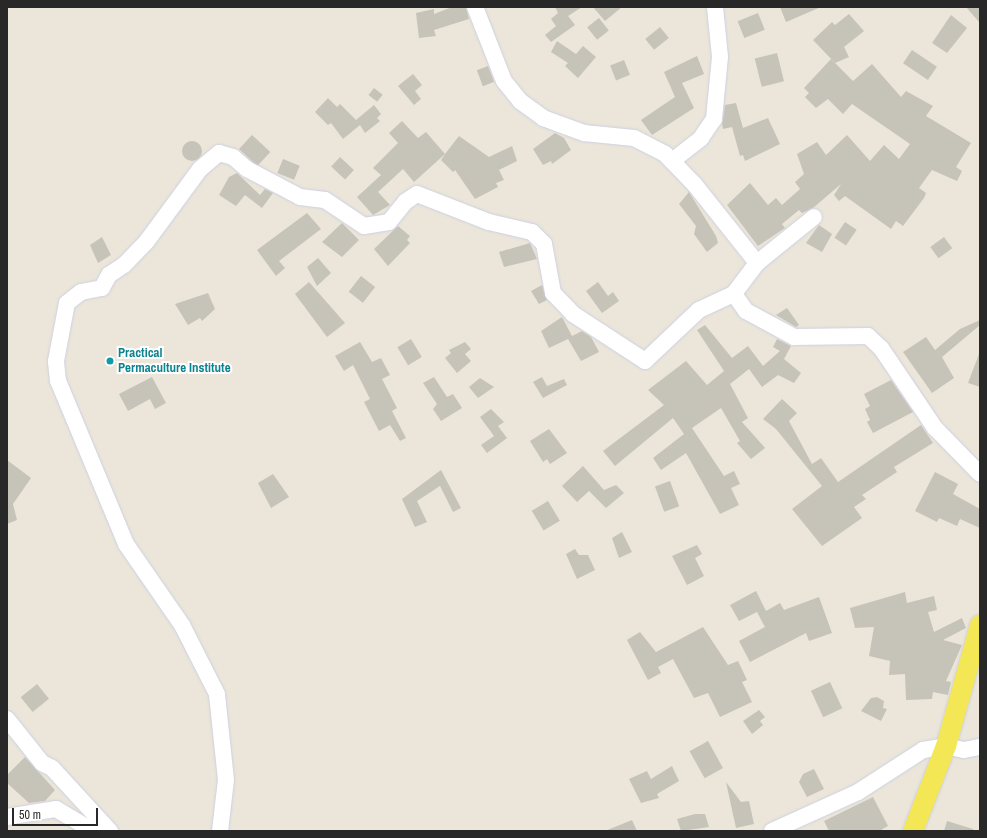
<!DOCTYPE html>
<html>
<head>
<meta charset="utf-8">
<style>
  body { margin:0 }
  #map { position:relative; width:987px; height:838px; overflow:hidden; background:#ebe6d9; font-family:"Archivo Narrow",sans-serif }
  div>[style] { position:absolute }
  .building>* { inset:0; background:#c6c3b9; transform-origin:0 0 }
  .round { border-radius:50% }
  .roads { filter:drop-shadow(0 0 1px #cecfe2) drop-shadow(0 0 1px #cecfe2) }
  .minor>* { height:16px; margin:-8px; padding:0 8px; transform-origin:8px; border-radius:8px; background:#fff }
  .major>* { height:20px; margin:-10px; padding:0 10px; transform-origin:10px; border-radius:10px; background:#f3e756 }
  .dots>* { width:11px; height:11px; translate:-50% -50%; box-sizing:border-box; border:2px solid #fff; border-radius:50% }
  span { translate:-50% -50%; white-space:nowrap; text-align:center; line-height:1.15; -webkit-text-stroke:4px #fff; paint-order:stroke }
  .culture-label { font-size:13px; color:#0d838f; font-weight:700 }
  .left { translate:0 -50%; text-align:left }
  .frame { position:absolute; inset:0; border:8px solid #282828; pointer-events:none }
  .scale { position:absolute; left:12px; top:808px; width:86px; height:18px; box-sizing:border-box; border:2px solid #282828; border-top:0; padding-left:5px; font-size:12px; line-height:14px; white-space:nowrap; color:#282828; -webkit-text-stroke:3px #fff; paint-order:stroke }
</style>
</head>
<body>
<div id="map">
  <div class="building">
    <div style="clip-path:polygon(452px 7px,466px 7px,469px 19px,434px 30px,436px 36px,419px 38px,416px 13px,434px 9px,434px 14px)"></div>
    <div style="clip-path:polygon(555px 7px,582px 7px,568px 16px,575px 25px,551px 42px,545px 35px,556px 26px,551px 19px,558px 13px)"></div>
    <div style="clip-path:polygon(593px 7px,622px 7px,605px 21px)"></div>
    <div style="clip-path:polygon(780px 7px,821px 7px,786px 22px)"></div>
    <div style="clip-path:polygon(966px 7px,980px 7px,980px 23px)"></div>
    <div style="left:758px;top:13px;width:18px;height:22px;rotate:68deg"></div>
    <div style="clip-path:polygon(849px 14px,864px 31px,844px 47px,849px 57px,835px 63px,813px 40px,832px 22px,835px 25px)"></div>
    <div style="clip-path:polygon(951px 15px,967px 28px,947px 53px,932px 43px)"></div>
    <div style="left:599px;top:18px;width:16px;height:15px;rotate:52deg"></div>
    <div style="left:660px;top:27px;width:14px;height:19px;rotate:51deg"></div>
    <div style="clip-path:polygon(557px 41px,576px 54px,583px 46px,596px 57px,578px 78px,565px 66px,568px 63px,551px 52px)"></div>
    <div style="left:912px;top:50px;width:30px;height:16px;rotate:34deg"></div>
    <div style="left:777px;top:53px;width:29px;height:23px;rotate:76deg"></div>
    <div style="clip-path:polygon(697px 56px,704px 74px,682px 83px,694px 108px,652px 135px,641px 120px,675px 97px,664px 72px)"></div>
    <div style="clip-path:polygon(831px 59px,853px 81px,872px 64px,901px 97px,906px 91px,933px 106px,926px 116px,971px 143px,956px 167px,962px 171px,957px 181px,932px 170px,919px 188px,926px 193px,924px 198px,903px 226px,896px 221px,891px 229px,845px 196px,839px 201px,834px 195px,841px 184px,813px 208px,802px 213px,799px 210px,782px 224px,785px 228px,758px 246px,727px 205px,750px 183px,768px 205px,776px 198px,782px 205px,800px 189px,795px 182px,804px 174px,797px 154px,817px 142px,826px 155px,847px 135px,870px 161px,884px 145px,899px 159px,910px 144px,852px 104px,843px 114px,828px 99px,816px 108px,805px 97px,809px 93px,804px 88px)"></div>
    <div style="left:624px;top:60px;width:16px;height:15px;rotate:68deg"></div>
    <div style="left:488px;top:66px;width:17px;height:12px;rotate:69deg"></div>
    <div style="clip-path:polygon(413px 74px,422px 85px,415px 91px,421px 99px,414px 105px,398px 86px)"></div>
    <div style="left:374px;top:88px;width:11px;height:9px;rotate:38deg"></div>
    <div style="clip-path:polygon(328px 98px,337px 107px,340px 104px,359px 123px,356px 120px,374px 105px,381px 114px,377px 118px,380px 121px,365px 133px,360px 125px,343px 139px,331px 123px,328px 125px,315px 112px)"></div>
    <div style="clip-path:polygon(736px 103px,743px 128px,768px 118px,780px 144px,745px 161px,743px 155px,740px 156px,732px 127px,723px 129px,722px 124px,725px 105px)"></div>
    <div style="clip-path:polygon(402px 121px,418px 138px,426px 132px,445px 154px,459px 136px,489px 157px,512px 146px,517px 161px,499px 170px,504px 180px,496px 183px,498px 187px,475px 199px,455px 170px,453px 172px,441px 160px,445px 154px,414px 182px,403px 169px,378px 192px,390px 205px,373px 215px,357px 197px,381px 175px,373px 168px,398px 143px,389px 133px)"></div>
    <div style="clip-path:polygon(555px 133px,564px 138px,571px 150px,552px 164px,551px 161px,543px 165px,533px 149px)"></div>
    <div style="left:252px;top:135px;width:25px;height:19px;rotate:43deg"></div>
    <div class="round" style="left:182px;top:141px;width:20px;height:20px"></div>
    <div style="left:340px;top:157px;width:19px;height:13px;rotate:43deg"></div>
    <div style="left:283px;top:159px;width:18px;height:15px;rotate:22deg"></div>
    <div style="clip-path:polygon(237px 173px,260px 195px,265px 189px,273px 193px,262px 208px,245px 195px,236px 206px,219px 195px,229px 177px)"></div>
    <div style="clip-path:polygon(689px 192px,716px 236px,718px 243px,707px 252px,694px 234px,696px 226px,679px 204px)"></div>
    <div style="clip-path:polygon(307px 213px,321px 229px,279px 261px,285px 268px,276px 276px,257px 250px)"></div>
    <div style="left:845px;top:222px;width:14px;height:19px;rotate:34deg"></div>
    <div style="clip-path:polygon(342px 223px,359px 240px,342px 257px,322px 242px)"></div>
    <div style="clip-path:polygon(819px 225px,832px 234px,822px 252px,806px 243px)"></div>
    <div style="clip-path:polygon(398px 226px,410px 236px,407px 240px,410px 243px,388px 266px,374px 249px)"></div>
    <div style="clip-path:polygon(102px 237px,111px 255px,98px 263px,90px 245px)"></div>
    <div style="left:944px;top:237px;width:14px;height:17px;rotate:54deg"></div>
    <div style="clip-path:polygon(530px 243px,537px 259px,504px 267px,499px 252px)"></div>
    <div style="clip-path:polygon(318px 258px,331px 273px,317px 286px,307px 267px)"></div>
    <div style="left:361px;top:276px;width:18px;height:20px;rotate:38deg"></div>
    <div style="clip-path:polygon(309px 282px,345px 323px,327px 337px,295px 294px)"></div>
    <div style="clip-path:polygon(598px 282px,608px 296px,613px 292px,619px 301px,602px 313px,586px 291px)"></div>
    <div style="clip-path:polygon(542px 285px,547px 300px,539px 304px,531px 291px)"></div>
    <div style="clip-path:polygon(208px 293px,215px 309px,202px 321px,200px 318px,188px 325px,175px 304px)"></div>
    <div style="clip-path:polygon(787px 308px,799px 325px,796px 327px,776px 315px)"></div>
    <div style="clip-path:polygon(562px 317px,572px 336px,582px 331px,591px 337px,599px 352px,581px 361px,568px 339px,549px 348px,541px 331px)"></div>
    <div style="clip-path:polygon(980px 320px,980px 325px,942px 357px,954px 378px,932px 393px,903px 352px,926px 337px,935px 350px,960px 329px)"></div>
    <div style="clip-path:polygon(705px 325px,732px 358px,748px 346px,763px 366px,780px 351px,773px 347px,777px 339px,791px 346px,784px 359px,801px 373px,794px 383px,778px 375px,762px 387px,749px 369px,730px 384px,748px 418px,742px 422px,765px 448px,751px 459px,737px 443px,740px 441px,721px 408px,692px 428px,724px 476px,734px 471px,740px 484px,731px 488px,739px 505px,720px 514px,686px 453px,661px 470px,653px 458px,684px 434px,673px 418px,615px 466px,603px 451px,664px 405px,648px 390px,686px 361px,707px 385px,724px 371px,697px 330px)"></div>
    <div style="left:411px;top:339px;width:21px;height:16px;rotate:59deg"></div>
    <div style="clip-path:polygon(360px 342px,372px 362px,381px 358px,390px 375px,382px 379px,397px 408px,392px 411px,406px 438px,400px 441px,390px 425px,379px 431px,364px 402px,370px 399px,353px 365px,344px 371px,335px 356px)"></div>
    <div style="clip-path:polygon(465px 342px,471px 349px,465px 354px,471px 361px,457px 373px,445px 358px,451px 353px,449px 350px)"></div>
    <div style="clip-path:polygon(979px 354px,980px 354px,980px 387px,968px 383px)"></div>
    <div style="clip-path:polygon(152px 377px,166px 403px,155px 409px,150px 399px,128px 411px,119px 394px)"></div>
    <div style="clip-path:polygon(434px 377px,447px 397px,453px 394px,462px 408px,441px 421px,433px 409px,437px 404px,423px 383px)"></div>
    <div style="clip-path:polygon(542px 377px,547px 386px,564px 379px,567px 385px,543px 398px,533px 382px)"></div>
    <div style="clip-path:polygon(480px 378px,494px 387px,478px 398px,469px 387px)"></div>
    <div style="clip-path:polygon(891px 380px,913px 412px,873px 433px,867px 422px,870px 420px,865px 409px,870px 406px,864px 394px)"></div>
    <div style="clip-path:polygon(782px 399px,797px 413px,789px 421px,812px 464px,821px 458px,838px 482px,921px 425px,933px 443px,894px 467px,897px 472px,862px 495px,866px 499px,854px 507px,862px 518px,822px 546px,792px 509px,822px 486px,776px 429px,763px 419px)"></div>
    <div style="clip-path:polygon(491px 409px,504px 422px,498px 426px,507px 438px,487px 453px,481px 445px,494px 436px,480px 417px)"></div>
    <div style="clip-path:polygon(549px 429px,567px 453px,550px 464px,547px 459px,543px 462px,530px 441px)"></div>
    <div style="clip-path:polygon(7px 460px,31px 478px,13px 504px,17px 520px,7px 524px)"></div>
    <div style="clip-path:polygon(583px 466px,604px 490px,616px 485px,624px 493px,606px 508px,589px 491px,577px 502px,562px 486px)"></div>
    <div style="clip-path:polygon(441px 470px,461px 508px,453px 512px,440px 486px,417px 501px,427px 522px,415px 527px,402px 499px)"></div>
    <div style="clip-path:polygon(935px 472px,958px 484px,953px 494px,980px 509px,980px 528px,960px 519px,957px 526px,939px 518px,937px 522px,915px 511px)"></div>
    <div style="clip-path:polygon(273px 474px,289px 497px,271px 508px,258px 483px)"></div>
    <div style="left:670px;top:481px;width:27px;height:16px;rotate:70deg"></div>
    <div style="left:548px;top:501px;width:23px;height:19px;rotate:59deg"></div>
    <div style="clip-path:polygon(622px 532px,632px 552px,619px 558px,612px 538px)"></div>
    <div style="clip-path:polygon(697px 545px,702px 554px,695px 558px,704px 576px,687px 585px,672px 556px)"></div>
    <div style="clip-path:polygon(575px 549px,579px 555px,588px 555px,595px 570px,577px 579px,566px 554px)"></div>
    <div style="clip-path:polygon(756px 591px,766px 611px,780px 603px,784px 610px,819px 597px,832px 633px,809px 641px,806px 633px,750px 662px,739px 641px,765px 627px,757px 612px,739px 621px,730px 605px)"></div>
    <div style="clip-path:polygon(905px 592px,907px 603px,934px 596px,937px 610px,928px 612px,934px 632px,962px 618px,966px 628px,943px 640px,962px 645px,946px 681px,951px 682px,948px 695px,933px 692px,932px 699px,906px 700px,905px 674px,889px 675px,890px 661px,869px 656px,874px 627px,855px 628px,850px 608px)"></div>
    <div style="clip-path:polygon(703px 627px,728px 665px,738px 661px,747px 680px,742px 682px,752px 702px,720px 717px,708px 693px,694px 698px,673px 659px,658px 667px,661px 673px,648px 680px,627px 640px,640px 632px,656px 652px)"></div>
    <div style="left:830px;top:682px;width:29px;height:21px;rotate:65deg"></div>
    <div style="left:37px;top:684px;width:19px;height:21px;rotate:51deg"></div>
    <div style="clip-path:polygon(877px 697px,884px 701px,883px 708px,887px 709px,881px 721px,861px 711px,871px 698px)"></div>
    <div style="clip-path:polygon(759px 710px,765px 717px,760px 721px,763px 725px,752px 734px,743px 721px)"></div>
    <div style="left:708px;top:741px;width:31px;height:21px;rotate:61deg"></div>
    <div style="clip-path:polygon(25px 757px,55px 790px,45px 801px,29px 803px,7px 783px,7px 775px)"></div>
    <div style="clip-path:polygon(672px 766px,679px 781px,657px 794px,659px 798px,641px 803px,629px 779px,647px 771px,651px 779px)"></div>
    <div style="clip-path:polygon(814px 769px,824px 789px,807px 797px,799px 782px,803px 774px)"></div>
    <div style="clip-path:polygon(726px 782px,741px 802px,749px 801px,754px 824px,736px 828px)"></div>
    <div style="clip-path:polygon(873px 797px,888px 826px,879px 831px,829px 831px,824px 821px)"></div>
    <div style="clip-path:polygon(695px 814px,705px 814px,709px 827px,681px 831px,677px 819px)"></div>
    <div style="clip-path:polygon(632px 820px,637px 831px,605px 831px)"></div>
    <div style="clip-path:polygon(947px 821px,973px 829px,974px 831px,944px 831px)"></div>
  </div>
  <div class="roads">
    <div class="minor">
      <div style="left:475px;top:7px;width:79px;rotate:68.6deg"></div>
      <div style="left:504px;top:81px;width:26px;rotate:51deg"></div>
      <div style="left:520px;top:101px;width:29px;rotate:36deg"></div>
      <div style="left:543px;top:118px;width:44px;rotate:20.1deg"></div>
      <div style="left:584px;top:133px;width:50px;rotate:5.7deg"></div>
      <div style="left:634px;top:138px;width:35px;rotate:27deg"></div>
      <div style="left:665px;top:154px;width:43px;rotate:45.9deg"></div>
      <div style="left:695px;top:185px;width:100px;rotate:51.5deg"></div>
      <div style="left:757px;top:263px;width:39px;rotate:127deg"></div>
      <div style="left:672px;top:161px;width:37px;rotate:-38deg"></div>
      <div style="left:701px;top:138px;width:23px;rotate:-56deg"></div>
      <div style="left:714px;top:119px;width:62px;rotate:-84.5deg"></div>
      <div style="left:720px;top:57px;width:50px;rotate:-95.7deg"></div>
      <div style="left:757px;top:263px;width:73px;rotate:-38.9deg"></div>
      <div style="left:7px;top:719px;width:56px;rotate:51.5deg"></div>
      <div style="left:42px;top:763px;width:11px;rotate:27deg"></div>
      <div style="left:52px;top:768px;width:86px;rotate:47.4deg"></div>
      <div style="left:7px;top:817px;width:50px;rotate:-9.3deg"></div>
      <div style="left:56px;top:809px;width:43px;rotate:30.7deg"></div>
      <div style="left:220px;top:831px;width:51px;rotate:-83.3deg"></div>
      <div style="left:226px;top:780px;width:86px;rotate:-96deg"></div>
      <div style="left:217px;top:694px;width:77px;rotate:-116.9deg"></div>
      <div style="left:182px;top:625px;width:98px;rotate:-124.7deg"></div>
      <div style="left:126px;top:544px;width:177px;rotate:-112.6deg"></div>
      <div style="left:58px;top:381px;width:20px;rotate:-96deg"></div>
      <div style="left:56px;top:361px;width:59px;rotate:-79.3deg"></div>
      <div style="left:67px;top:303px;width:18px;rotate:-38deg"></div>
      <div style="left:81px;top:292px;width:21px;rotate:-11deg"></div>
      <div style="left:102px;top:288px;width:15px;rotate:-62deg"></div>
      <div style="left:109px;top:275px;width:18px;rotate:-34deg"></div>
      <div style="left:124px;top:265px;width:33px;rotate:-46deg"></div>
      <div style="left:147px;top:241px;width:89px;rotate:-53.6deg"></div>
      <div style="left:200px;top:169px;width:25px;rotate:-40deg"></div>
      <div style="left:219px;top:153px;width:15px;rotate:16deg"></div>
      <div style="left:233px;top:157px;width:18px;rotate:41deg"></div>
      <div style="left:247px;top:169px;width:60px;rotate:27.8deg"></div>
      <div style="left:300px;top:197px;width:25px;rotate:7deg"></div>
      <div style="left:325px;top:200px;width:47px;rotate:33.7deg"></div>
      <div style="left:364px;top:226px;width:25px;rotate:-9deg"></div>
      <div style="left:389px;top:222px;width:26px;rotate:-51deg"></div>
      <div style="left:405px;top:202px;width:14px;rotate:-34deg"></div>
      <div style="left:417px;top:194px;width:77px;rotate:21.3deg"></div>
      <div style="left:489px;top:222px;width:44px;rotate:13.1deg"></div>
      <div style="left:532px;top:232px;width:17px;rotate:45deg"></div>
      <div style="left:544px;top:244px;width:50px;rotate:79.6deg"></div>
      <div style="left:553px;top:293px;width:29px;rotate:46deg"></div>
      <div style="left:573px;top:314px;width:86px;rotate:33.1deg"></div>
      <div style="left:645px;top:361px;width:74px;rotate:-43.4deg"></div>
      <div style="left:699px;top:310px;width:38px;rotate:-25deg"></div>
      <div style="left:734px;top:294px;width:21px;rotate:55deg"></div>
      <div style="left:746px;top:311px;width:55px;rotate:28.4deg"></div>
      <div style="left:794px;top:337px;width:74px;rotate:-0.8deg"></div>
      <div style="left:868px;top:336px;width:18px;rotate:43deg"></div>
      <div style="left:881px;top:348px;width:97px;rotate:56deg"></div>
      <div style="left:935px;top:428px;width:64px;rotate:45.6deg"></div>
      <div style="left:772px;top:831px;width:94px;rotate:-24.4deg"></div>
      <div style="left:858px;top:792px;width:77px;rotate:-32.9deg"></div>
      <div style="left:923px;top:750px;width:23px;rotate:-10deg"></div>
      <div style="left:946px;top:746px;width:18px;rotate:13deg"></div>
      <div style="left:964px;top:750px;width:16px;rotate:-11deg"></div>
    </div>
    <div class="major">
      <div style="left:913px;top:831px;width:91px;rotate:-68.8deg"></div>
      <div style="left:946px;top:746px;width:126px;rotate:-74.3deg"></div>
    </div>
  </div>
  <div class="dots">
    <div style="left:110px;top:361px;background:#0f9aa8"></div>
  </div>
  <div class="culture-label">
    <span class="left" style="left:118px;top:361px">Practical<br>Permaculture Institute</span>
  </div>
  <div class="frame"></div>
  <div class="scale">50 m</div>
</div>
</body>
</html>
